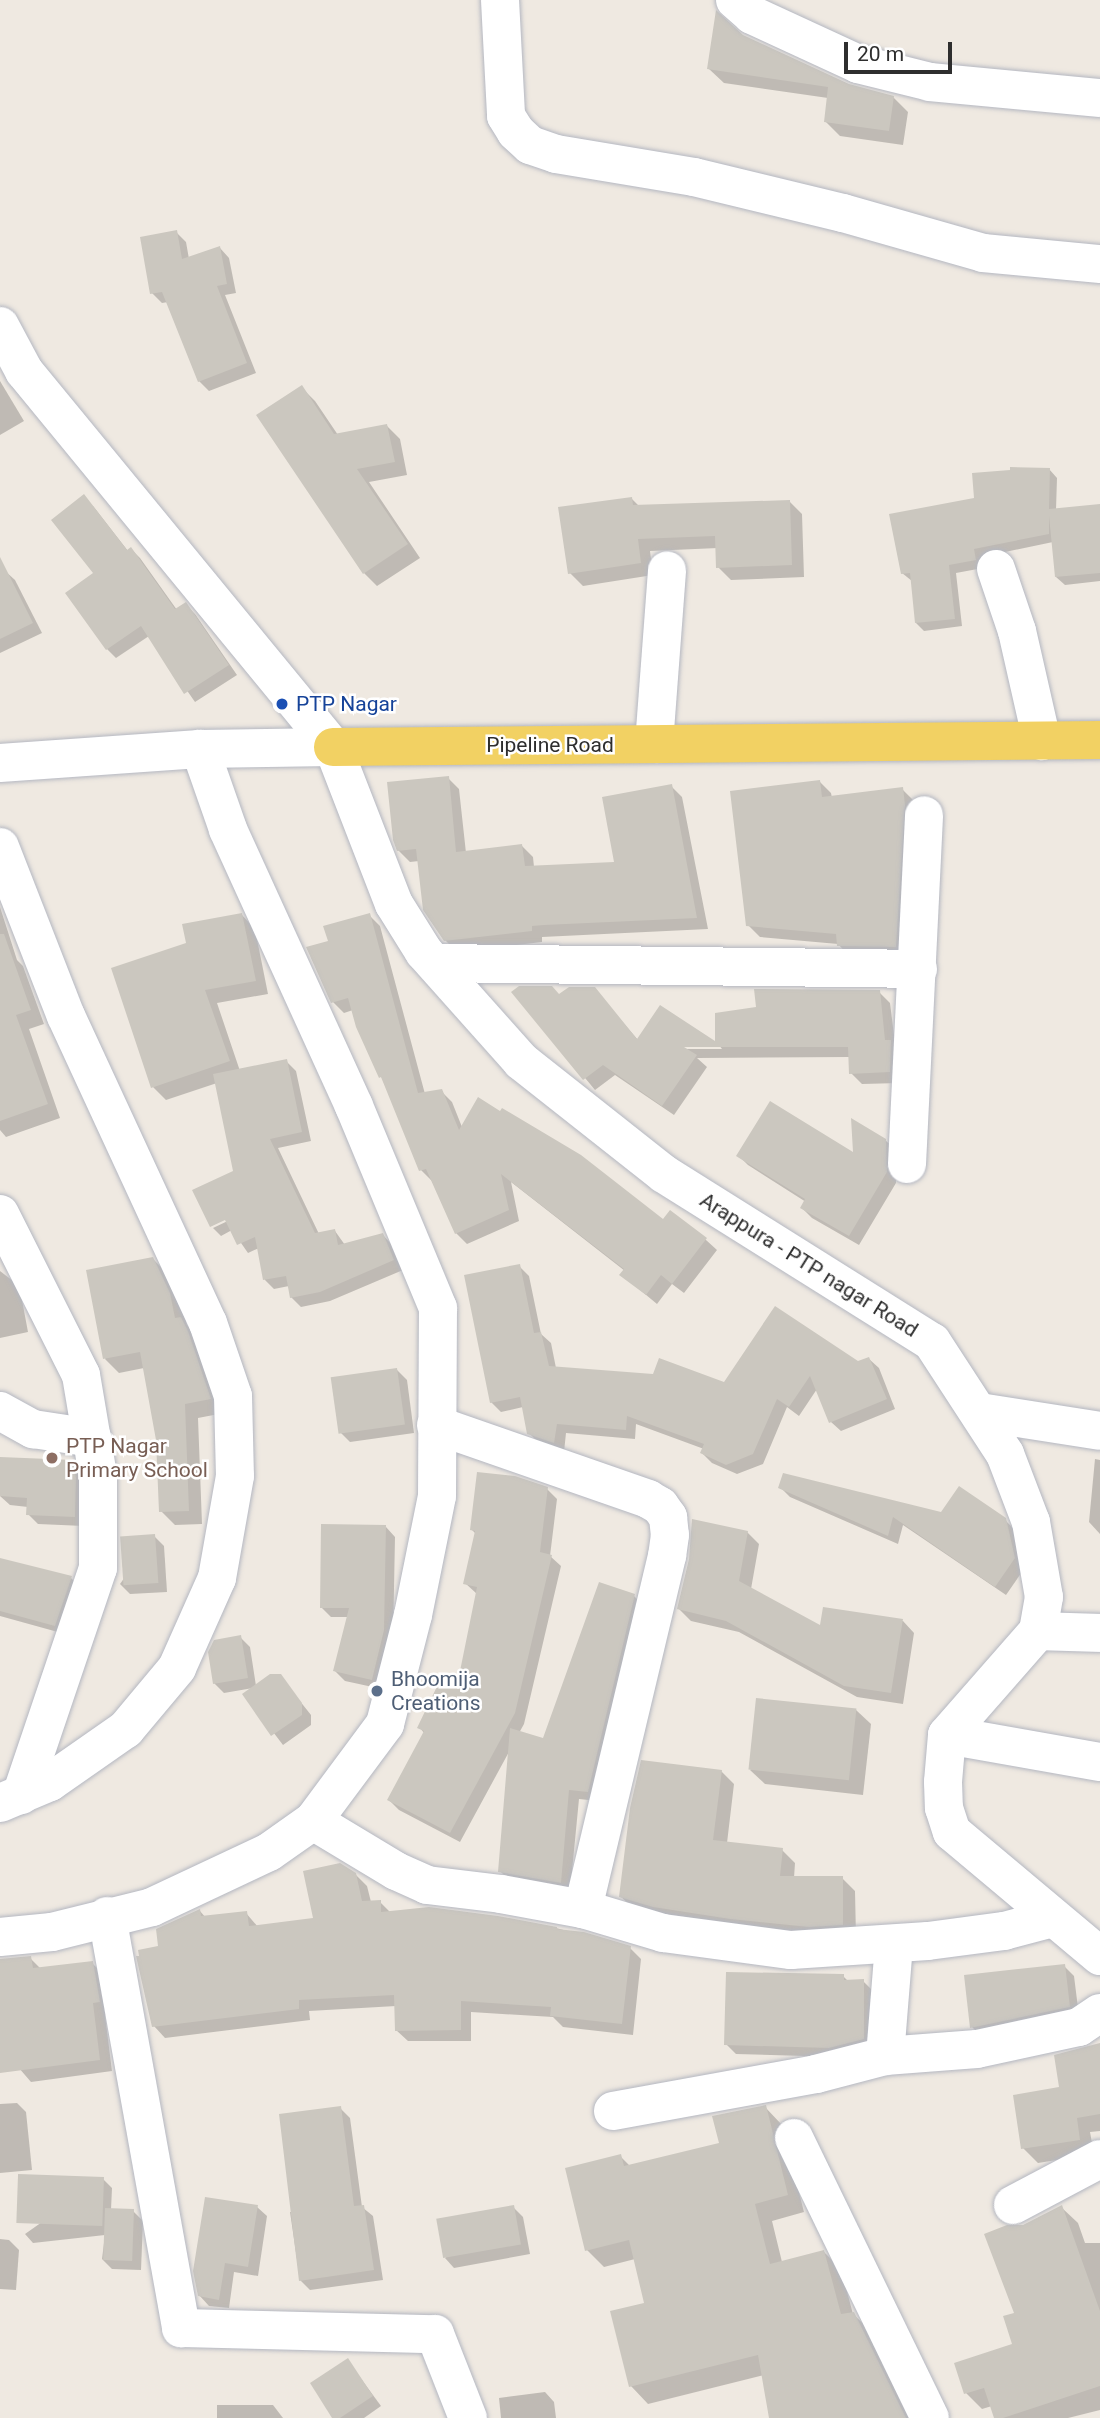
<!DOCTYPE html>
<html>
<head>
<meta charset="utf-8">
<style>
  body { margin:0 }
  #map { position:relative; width:1100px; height:2418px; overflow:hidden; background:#efe9e1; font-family:Roboto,sans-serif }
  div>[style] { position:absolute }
  .shadow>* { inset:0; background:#0003 }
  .building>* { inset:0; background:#cbc7bf; transform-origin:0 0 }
  .roads { filter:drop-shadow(0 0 2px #b4b7c1) drop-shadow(0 0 2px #b4b7c1) }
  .minor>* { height:38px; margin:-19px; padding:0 19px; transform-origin:19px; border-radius:19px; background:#fff }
  .major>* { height:38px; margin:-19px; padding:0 19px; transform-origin:19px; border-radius:19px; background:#f2d163 }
  .dots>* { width:19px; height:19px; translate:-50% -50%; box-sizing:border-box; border:4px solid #fff; border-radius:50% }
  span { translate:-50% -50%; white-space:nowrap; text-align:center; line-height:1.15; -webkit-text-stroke:5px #fff; paint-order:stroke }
  .transit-label { font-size:21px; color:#164399 }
  .left { translate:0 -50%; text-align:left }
  .street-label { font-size:21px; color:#2e2e2e }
  .education-label { font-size:21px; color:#785e54 }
  .service-label { font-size:21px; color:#4e5e75 }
  .scale { position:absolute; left:844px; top:42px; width:108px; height:32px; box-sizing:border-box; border:4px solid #2e2e2e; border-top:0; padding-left:9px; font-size:21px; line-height:24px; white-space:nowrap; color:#2e2e2e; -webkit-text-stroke:5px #fff; paint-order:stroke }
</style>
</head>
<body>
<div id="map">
  <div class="shadow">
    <div style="clip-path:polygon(742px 36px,848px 86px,893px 97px,908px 112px,903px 145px,840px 136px,825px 121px,828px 98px,724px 83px,709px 69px)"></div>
    <div style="clip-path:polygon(176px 232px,186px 242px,189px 259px,220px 248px,229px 258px,236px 293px,225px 295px,256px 373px,209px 391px,199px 381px,168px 302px,162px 303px,152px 293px)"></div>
    <div style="clip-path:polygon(0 381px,24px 421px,0 435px)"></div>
    <div style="clip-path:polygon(301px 387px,315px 401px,338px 435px,387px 426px,400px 439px,407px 475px,369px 482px,420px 558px,377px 586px,364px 573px)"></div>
    <div style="clip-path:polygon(1049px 469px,1057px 478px,1056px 510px,1100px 506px,1100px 581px,1065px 585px,1056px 577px,1053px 542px,981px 557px,983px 568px,956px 573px,962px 626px,924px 631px,916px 623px,912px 581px,902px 573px,975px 499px)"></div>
    <div style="clip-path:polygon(631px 498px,640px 507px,789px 501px,802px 514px,804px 577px,731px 580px,718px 567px,718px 548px,650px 551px,653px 575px,583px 586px,570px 573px)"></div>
    <div style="clip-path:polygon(93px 506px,128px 551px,131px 549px,140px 558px,177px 610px,185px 604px,195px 614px,237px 675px,195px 702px,149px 636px,116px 658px,107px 649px,95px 574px)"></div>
    <div style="clip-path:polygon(5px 571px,15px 580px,42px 633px,0 653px,0 573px)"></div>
    <div style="clip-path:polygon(448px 778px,459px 789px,466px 853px,521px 845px,533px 857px,534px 867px,617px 864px,671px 786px,682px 797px,708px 929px,542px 937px,542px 942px,457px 952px,445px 940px,419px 861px,410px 862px,398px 850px)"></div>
    <div style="clip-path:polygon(820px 782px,831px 793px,832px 798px,902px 789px,914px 801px,906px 957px,850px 957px,838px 944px,760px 937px,748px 925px)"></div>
    <div style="clip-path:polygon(0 907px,17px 960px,23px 966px,44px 1024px,29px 1029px,60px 1118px,6px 1137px,0 1130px)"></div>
    <div style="clip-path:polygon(242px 915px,255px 929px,268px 994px,217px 1003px,240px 1071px,286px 1061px,296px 1071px,311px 1141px,278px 1148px,319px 1234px,335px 1231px,345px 1245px,383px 1235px,392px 1245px,403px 1270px,330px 1301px,301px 1307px,291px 1297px,289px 1286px,274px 1289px,265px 1280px,259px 1248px,248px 1253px,232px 1230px,221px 1236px,213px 1228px,234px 1218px,232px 1215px,211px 1226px,235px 1172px,217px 1083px,166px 1100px,153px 1087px,188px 944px)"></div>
    <div style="clip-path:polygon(369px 915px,380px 926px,425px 1094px,441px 1091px,452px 1102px,462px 1127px,663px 1222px,670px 1212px,706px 1240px,717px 1250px,684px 1293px,672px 1284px,657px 1304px,622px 1275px,625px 1271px,511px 1182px,519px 1221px,467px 1244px,456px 1233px,432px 1181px,421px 1170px,353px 1010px,344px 1013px,333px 1002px,330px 943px)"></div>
    <div style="clip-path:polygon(evenodd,594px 989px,638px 1040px,717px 1044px,879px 992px,890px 1003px,900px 1083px,862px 1084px,851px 1073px,850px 1057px,697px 1058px,707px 1067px,674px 1115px,615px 1075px,595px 1090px,514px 992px,560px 996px,594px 989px,719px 1045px,722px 1049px,676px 1049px,676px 1046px,719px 1045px)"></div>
    <div style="clip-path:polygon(885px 1140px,896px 1150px,896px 1183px,859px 1245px,812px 1218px,802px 1208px,806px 1202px,748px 1165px,738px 1155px,855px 1155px)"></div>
    <div style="clip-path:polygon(153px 1259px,167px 1273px,183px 1308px,187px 1325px,195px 1333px,224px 1413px,198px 1418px,202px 1524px,175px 1525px,161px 1511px,158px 1439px,144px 1368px,119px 1373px,105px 1359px)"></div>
    <div style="clip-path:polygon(519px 1266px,529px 1276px,541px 1334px,551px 1343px,556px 1368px,724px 1384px,858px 1363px,869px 1359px,879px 1368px,895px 1409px,841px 1431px,831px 1422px,817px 1389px,799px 1416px,787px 1407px,763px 1464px,737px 1474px,712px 1463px,702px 1453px,704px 1449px,636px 1424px,635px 1439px,566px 1433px,564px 1452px,539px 1443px,529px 1433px,523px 1407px,501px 1412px,491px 1402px)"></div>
    <div style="clip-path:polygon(0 1271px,13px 1281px,22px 1300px,28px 1332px,0 1338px)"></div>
    <div style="clip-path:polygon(397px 1370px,407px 1380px,414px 1433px,350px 1442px,340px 1432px)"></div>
    <div style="clip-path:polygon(1095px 1459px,1100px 1460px,1100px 1534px,1089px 1522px)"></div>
    <div style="clip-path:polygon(72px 1462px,82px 1472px,84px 1526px,38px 1524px,28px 1514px,28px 1507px,10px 1505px,0 1496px)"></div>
    <div style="clip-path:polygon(780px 1487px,942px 1514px,1005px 1520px,1015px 1530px,1024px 1569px,1006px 1595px,903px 1525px,898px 1544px,790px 1497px)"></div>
    <div style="clip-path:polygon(547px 1489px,557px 1499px,550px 1556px,561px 1566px,524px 1724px,519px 1733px,544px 1740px,634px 1596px,644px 1606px,598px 1801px,579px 1799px,570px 1892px,510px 1881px,500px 1871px,510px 1750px,460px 1842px,399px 1810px,389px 1800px,425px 1734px,419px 1727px,460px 1683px,477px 1594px,465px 1583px,476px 1534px,472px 1530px)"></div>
    <div style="clip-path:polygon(386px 1527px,395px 1537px,393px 1641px,382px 1689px,345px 1681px,335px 1671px,348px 1617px,331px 1617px,321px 1607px)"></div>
    <div style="clip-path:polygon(747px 1532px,759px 1544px,751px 1589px,821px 1628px,903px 1621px,914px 1633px,903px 1704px,857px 1697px,739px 1632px,691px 1621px,679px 1609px,690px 1559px)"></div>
    <div style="clip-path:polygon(154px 1536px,164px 1546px,167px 1592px,130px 1594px,120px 1584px)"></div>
    <div style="clip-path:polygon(71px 1578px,81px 1588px,65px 1634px,0 1616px,0 1580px)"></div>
    <div style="clip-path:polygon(240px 1637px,250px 1647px,256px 1686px,280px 1676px,311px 1715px,311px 1725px,283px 1745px,244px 1694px,253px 1688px,224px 1693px,214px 1683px)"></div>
    <div style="clip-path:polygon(856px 1710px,871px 1724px,863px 1795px,765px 1784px,750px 1770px)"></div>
    <div style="clip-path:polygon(721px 1771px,734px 1784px,727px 1843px,782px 1850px,795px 1863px,794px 1878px,842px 1878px,855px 1891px,856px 1937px,823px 1939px,634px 1909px,620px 1896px)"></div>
    <div style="clip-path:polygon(355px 1874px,367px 1886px,371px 1902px,380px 1902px,391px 1913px,556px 1928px,630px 1948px,641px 1959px,633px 2035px,563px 2027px,553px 2017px,471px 2012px,471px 2041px,408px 2041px,396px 2030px,396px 2006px,309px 2011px,310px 2020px,165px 2038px,154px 2026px,160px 1948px,200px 1911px,206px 1918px,246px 1913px,258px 1927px,315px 1920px)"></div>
    <div style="clip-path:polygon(30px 1958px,41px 1969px,92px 1963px,104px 1975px,111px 2014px,105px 2015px,112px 2071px,31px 2082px,0 2046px,0 1960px)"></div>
    <div style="clip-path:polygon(1064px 1966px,1074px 1976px,1079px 2016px,982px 2037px,972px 2027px)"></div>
    <div style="clip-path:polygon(843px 1976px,848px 1981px,863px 1981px,873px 1991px,874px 2048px,839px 2057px,736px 2054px,726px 2044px)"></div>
    <div style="clip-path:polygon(1100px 2046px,1100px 2131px,1090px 2132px,1094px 2154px,1038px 2163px,1023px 2148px,1061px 2089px)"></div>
    <div style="clip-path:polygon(17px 2103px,26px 2112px,32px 2170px,0 2173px,0 2104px)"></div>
    <div style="clip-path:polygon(765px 2107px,782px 2125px,804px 2212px,772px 2221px,782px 2262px,824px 2252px,841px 2269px,853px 2314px,871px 2331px,913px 2418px,771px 2418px,764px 2375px,648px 2404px,631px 2386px,646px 2304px,635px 2259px,604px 2267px,587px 2250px,620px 2156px,631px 2167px,721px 2145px)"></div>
    <div style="clip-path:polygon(340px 2108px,350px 2118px,362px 2207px,373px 2216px,383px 2280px,310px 2290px,300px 2280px,290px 2212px,294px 2212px)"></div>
    <div style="clip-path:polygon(103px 2179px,112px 2188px,111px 2210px,133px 2211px,143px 2221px,141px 2270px,112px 2269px,102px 2259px,105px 2235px,33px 2243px,25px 2234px)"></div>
    <div style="clip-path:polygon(257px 2207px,267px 2216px,258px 2276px,234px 2272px,229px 2308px,209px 2306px,199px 2295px)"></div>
    <div style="clip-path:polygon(513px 2207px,523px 2217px,530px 2254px,454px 2268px,445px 2258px)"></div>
    <div style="clip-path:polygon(1061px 2207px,1078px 2223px,1085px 2243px,1100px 2243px,1100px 2410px,1068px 2418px,995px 2418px,992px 2406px,982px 2409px,966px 2393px,1014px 2345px,1023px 2226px)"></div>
    <div style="clip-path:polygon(0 2239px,9px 2240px,19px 2250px,16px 2290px,0 2289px)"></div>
    <div style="clip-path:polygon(348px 2361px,381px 2406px,364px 2418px,334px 2418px)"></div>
    <div style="clip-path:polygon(545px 2392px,554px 2402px,556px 2418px,501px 2418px,499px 2398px)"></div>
    <div style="clip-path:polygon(217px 2405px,273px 2405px,283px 2418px,217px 2418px)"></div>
  </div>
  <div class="building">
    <div style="clip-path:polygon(716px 10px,743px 35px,849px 84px,894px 96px,889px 131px,824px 122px,828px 87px,707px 69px)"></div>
    <div style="clip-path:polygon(177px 230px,182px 259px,220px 246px,227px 284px,217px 286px,247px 363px,198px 382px,162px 292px,150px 294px,140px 237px)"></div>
    <div style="clip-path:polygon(302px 385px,334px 434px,387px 424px,395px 462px,357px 469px,408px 544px,363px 574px,256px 415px)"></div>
    <div style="clip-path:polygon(1010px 467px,1050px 468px,1049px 509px,1100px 504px,1100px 573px,1055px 577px,1049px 516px,1049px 534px,974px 549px,976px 560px,949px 565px,955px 619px,915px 623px,910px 573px,901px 574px,889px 514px,974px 498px,972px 473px,1010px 470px)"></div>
    <div style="clip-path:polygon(84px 494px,127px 550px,131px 547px,175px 609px,186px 602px,229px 665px,184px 694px,141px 626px,106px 650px,65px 593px,93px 573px,51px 520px)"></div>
    <div style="clip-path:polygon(632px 497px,633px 505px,790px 500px,792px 565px,716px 568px,715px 536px,638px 539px,641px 563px,568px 574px,558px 507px)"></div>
    <div style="clip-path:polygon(0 557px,33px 623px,0 639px)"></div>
    <div style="clip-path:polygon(449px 776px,456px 852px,522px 844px,525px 866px,614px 862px,602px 797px,672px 784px,697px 918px,544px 925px,532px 926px,532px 931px,444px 941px,423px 910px,416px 849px,397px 851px,393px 840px,387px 782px)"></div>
    <div style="clip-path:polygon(820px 780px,822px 797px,903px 787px,905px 805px,896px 947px,837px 946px,836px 934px,746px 926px,730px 791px)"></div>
    <div style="clip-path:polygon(242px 913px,256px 981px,205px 990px,230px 1061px,151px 1088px,111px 968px,186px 943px,182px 924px)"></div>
    <div style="clip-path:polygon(370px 913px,418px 1093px,442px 1089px,459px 1130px,478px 1097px,500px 1111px,502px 1108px,581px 1155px,663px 1219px,670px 1210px,707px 1238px,672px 1284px,661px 1275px,646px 1295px,619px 1275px,624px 1269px,501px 1174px,509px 1210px,455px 1234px,426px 1169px,419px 1171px,381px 1077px,379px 1078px,356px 1027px,348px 998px,331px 1003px,306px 947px,328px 941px,323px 926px)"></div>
    <div style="clip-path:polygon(0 934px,4px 934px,31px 1010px,16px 1015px,48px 1104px,0 1121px)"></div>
    <div style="clip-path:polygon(519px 986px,552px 986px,559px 994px,569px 987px,595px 987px,637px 1039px,660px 1005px,715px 1041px,715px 1013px,756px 1007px,754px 989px,880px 990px,885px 1040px,891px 1040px,890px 1072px,849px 1074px,848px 1047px,684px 1047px,697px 1055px,662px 1106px,603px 1065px,583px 1080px,511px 992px)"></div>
    <div style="clip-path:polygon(287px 1059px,302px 1132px,270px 1139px,315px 1233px,335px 1229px,338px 1245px,383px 1233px,394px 1260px,320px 1292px,290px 1298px,286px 1276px,263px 1280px,255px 1237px,237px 1245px,225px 1220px,210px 1227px,192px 1190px,233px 1171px,213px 1074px)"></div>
    <div style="clip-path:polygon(770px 1101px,853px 1152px,851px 1118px,886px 1139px,887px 1172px,849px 1236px,800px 1208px,805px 1199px,736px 1156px)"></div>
    <div style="clip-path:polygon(153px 1257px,170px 1293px,175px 1318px,181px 1317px,188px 1331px,211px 1399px,185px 1404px,189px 1511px,159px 1512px,156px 1440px,140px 1352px,103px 1359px,86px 1270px)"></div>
    <div style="clip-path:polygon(520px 1264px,534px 1333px,541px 1332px,549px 1366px,653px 1374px,659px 1358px,724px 1382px,775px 1306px,858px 1361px,869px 1357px,887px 1399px,829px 1423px,810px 1376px,789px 1407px,777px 1399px,753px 1454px,726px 1465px,700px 1453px,704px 1444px,627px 1416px,626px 1430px,557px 1424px,554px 1443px,527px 1434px,520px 1397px,490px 1403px,464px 1275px)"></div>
    <div style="left:397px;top:1368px;width:57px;height:67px;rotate:82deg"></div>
    <div style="clip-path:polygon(0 1457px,73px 1460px,76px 1478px,75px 1517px,26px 1515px,27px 1498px,0 1496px)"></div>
    <div style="clip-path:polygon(477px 1472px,515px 1476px,548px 1487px,540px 1552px,552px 1555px,515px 1713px,450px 1833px,387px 1800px,424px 1731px,417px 1728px,443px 1674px,458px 1681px,477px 1587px,463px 1584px,475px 1531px,470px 1530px)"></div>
    <div style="clip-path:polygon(783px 1473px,941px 1512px,959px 1486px,1006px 1518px,1015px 1558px,995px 1587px,893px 1517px,888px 1536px,778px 1488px)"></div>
    <div style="clip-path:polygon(692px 1519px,748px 1531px,739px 1581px,820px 1625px,823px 1607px,903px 1619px,891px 1693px,844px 1686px,726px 1621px,677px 1609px,689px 1559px)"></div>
    <div style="clip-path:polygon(321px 1524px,386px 1525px,384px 1630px,372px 1680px,333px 1671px,349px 1608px,320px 1608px)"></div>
    <div style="left:155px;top:1534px;width:49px;height:35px;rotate:86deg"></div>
    <div style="clip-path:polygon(0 1558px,72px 1576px,55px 1626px,0 1611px)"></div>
    <div style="clip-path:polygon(599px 1582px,635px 1594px,588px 1792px,569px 1790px,561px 1883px,498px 1872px,510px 1728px,543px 1738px)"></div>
    <div style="clip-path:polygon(241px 1635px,248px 1678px,213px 1684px,208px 1652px,214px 1640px)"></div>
    <div style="clip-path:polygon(270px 1674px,281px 1674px,302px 1703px,302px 1715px,271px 1736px,242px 1694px)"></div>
    <div style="left:756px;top:1698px;width:101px;height:72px;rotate:6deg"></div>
    <div style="clip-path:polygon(641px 1760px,722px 1770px,713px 1840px,783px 1848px,780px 1876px,843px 1876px,843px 1925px,809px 1927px,730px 1919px,653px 1907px,619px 1897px,630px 1808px)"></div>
    <div style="clip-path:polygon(340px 1863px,356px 1873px,362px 1901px,381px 1900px,381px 1912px,429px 1907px,498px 1916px,557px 1927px,557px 1929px,584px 1932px,631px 1946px,622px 2024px,550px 2016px,551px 2007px,461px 2001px,461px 2030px,395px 2031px,394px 1995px,299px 2000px,299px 2009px,152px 2027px,136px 1956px,139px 1956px,138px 1950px,158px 1946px,156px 1929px,200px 1909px,201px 1916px,247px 1911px,249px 1926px,313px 1918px,303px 1871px)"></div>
    <div style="clip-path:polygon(31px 1956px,33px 1968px,93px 1961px,100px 2002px,93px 2003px,100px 2060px,0 2073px,0 1959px)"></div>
    <div style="clip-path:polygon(1065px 1964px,1070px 2007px,970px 2028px,964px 1975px)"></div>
    <div style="clip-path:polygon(726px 1972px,844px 1974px,844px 1980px,864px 1979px,864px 2039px,829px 2048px,724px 2045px)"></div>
    <div style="clip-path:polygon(1100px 2043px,1100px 2114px,1077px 2118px,1080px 2140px,1021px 2149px,1013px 2095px,1059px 2087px,1054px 2055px)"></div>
    <div style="clip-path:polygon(766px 2105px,788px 2195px,755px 2204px,770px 2264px,824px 2250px,841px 2314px,854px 2312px,906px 2418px,769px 2418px,758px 2355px,629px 2387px,610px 2311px,644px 2303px,629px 2240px,585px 2251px,565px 2168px,621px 2154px,624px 2166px,719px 2143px,712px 2116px)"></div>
    <div style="clip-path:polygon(341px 2106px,354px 2206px,364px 2205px,374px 2270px,299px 2281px,279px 2114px)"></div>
    <div style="left:104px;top:2177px;width:49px;height:86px;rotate:92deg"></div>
    <div style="clip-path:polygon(205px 2197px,258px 2205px,248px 2267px,225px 2263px,219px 2300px,198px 2296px,193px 2271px)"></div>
    <div style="left:514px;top:2205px;width:40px;height:79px;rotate:80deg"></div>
    <div style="clip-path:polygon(1062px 2205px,1100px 2311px,1100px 2386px,1003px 2418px,994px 2418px,984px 2388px,964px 2394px,954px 2363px,1012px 2344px,1003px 2316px,1014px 2313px,984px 2234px,1007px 2225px,1023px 2225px)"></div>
    <div style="left:105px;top:2208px;width:29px;height:52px;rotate:2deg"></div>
    <div style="clip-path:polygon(348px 2358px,373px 2396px,340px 2418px,332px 2418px,310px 2383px)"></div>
  </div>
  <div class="roads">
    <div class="minor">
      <div style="left:500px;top:0;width:116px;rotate:87deg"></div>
      <div style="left:506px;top:116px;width:19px;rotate:58deg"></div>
      <div style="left:516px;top:132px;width:19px;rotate:43deg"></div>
      <div style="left:530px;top:145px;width:28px;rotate:19deg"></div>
      <div style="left:556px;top:154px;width:140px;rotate:9.5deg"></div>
      <div style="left:694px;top:177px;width:153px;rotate:13.6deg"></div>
      <div style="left:843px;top:213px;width:146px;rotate:15.9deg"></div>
      <div style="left:983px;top:253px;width:118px;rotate:5.4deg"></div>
      <div style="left:735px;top:0;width:23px;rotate:41deg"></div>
      <div style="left:752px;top:15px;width:117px;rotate:24.8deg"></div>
      <div style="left:858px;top:64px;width:74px;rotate:14deg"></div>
      <div style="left:930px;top:82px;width:171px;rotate:5.4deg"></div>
      <div style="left:0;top:326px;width:51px;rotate:61.9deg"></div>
      <div style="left:24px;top:371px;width:487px;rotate:50.6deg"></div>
      <div style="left:333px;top:747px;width:168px;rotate:68.8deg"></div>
      <div style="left:394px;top:904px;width:57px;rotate:58deg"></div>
      <div style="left:424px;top:952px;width:146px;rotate:48.3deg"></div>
      <div style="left:521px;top:1061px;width:182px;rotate:38.3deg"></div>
      <div style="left:664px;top:1174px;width:316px;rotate:32.1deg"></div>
      <div style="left:932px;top:1342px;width:134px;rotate:56.9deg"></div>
      <div style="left:1005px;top:1454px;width:73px;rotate:69.1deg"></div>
      <div style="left:1031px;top:1522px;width:76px;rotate:80.2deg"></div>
      <div style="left:1044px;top:1597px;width:35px;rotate:100deg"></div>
      <div style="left:1038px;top:1631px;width:138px;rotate:131.2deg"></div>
      <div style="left:947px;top:1735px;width:47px;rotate:94.9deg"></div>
      <div style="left:943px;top:1782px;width:26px;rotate:88deg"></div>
      <div style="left:944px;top:1808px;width:25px;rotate:72deg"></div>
      <div style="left:952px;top:1832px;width:193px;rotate:40deg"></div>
      <div style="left:996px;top:569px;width:65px;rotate:71.3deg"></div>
      <div style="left:1017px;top:631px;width:113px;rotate:77.2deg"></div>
      <div style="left:654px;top:744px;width:174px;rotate:-85.7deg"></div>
      <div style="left:0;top:763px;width:200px;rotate:-4deg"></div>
      <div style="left:200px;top:749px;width:133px;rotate:-0.9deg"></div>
      <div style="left:0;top:847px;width:181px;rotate:68.7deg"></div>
      <div style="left:66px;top:1016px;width:338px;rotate:65.2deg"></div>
      <div style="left:208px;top:1323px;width:77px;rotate:71.1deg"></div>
      <div style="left:233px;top:1396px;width:80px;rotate:88.6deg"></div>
      <div style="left:235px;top:1476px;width:104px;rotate:100deg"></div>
      <div style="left:217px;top:1578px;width:98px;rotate:114deg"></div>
      <div style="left:177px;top:1668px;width:80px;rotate:129.9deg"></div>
      <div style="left:126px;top:1729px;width:93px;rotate:145.1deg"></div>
      <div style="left:50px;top:1782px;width:54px;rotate:157.2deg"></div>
      <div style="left:436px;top:963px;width:482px;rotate:0.7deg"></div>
      <div style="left:907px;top:1164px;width:349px;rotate:-87.2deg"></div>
      <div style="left:0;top:1214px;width:180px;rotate:63.3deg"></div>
      <div style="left:81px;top:1375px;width:102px;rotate:80.4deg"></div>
      <div style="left:98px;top:1476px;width:92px;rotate:90deg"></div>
      <div style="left:98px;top:1568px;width:240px;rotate:108.7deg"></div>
      <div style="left:0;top:1411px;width:38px;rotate:29deg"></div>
      <div style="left:33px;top:1429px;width:60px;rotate:8.7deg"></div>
      <div style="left:979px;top:1412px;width:122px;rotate:8.9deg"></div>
      <div style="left:436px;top:1425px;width:225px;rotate:19.2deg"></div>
      <div style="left:648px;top:1499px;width:14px;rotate:30deg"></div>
      <div style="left:660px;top:1506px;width:14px;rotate:54deg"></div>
      <div style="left:668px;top:1517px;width:18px;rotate:84deg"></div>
      <div style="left:670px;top:1535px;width:21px;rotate:98deg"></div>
      <div style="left:667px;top:1556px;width:363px;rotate:103.4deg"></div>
      <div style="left:1038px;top:1631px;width:62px;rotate:1.8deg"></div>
      <div style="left:947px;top:1735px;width:155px;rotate:10deg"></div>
      <div style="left:313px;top:1821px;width:97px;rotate:31.1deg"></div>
      <div style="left:396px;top:1871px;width:34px;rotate:24deg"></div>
      <div style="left:427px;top:1885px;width:75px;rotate:6.9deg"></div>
      <div style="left:501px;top:1894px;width:83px;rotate:10.4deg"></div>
      <div style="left:583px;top:1909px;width:84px;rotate:16.7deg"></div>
      <div style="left:663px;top:1933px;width:129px;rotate:7.6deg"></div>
      <div style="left:791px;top:1950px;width:137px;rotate:-3.8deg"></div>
      <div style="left:928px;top:1941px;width:77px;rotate:-7.5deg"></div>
      <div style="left:1004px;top:1931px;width:51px;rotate:-14.9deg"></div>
      <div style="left:107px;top:1916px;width:419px;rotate:79.8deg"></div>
      <div style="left:181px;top:2328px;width:254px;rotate:1.4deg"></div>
      <div style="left:435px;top:2334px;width:90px;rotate:68.6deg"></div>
      <div style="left:0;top:1937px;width:52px;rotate:-5.5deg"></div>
      <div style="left:52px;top:1932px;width:103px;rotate:-14deg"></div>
      <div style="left:152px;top:1907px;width:129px;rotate:-25.2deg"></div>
      <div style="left:269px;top:1852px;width:54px;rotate:-35.2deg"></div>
      <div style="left:313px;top:1821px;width:121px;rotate:-53.4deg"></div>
      <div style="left:385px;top:1724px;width:113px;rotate:-75.6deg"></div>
      <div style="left:413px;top:1615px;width:121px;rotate:-78.6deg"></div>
      <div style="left:437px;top:1496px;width:188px;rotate:-89.7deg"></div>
      <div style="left:438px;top:1308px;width:219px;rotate:-112.6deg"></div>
      <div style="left:354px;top:1106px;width:304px;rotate:-114.5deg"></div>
      <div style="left:228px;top:829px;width:85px;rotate:-109.3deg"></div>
      <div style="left:885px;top:2056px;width:112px;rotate:-85.4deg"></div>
      <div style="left:613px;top:2111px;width:206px;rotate:-10.3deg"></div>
      <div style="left:816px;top:2074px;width:71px;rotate:-14.6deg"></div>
      <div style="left:885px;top:2056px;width:92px;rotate:-4.4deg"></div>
      <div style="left:977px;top:2049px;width:104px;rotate:-12.2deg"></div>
      <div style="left:1079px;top:2027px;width:25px;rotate:-34deg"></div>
      <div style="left:794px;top:2138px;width:311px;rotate:64.1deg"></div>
      <div style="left:1013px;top:2205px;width:98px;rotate:-27.9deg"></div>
    </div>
    <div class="major">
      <div style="left:333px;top:747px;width:767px;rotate:-0.52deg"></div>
    </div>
  </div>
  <div class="dots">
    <div style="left:282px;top:704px;background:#1a4fb4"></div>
    <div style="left:52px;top:1458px;background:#8d6e63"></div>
    <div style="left:377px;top:1691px;background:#5c6f8a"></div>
  </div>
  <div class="transit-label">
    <span class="left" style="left:296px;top:704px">PTP Nagar</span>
  </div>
  <div class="street-label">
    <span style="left:550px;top:745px">Pipeline Road</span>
    <span style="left:809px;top:1265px;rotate:32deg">Arappura - PTP nagar Road</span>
  </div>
  <div class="education-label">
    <span class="left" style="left:66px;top:1458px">PTP Nagar<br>Primary School</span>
  </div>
  <div class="service-label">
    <span class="left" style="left:391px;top:1691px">Bhoomija<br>Creations</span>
  </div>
  <div class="scale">20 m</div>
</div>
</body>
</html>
